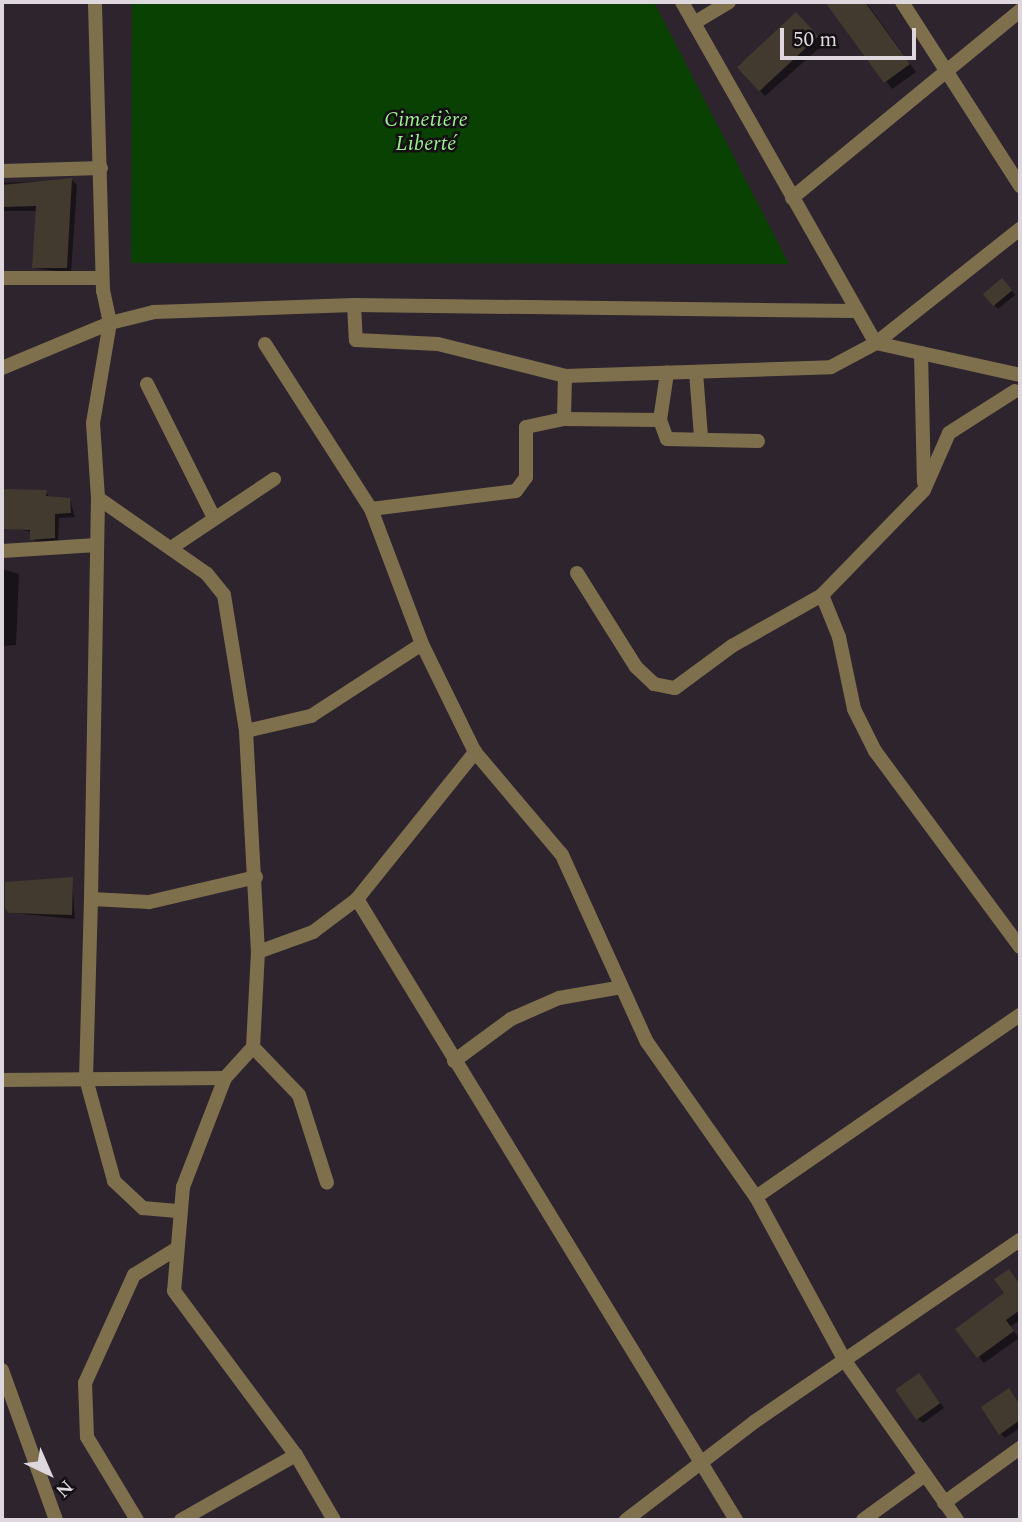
<!DOCTYPE html>
<html>
<head>
<meta charset="utf-8">
<style>
  body { margin:0 }
  #map { position:relative; width:1022px; height:1522px; overflow:hidden; background:#2e242d; font-family:Spectral,serif }
  div>[style] { position:absolute }
  .green>* { inset:0; background:#084101 }
  .shadow>* { inset:0; background:#0007 }
  .building>* { inset:0; background:#423a2f; transform-origin:0 0 }
  .minor>* { height:14px; margin:-7px; padding:0 7px; transform-origin:7px; border-radius:7px; background:#7f704d }
  span { translate:-50% -50%; white-space:nowrap; text-align:center; line-height:1.15; -webkit-text-stroke:5px #130f13; paint-order:stroke }
  .park-label { font-size:21px; color:#9cf090; font-style:italic }
  .frame { position:absolute; inset:0; border:4px solid #ded8de; pointer-events:none }
  .north { position:absolute; left:14px; top:1438px; width:70px; height:70px; -webkit-text-stroke:5px #130f13; paint-order:stroke; rotate:136deg; font-size:19px; font-weight:700; line-height:28px; text-align:center; color:#ded8de }
  .north::after { content:''; display:block; margin:auto; width:24px; height:32px; background:#ded8de; clip-path:polygon(50% 0,100% 100%,50% 72%,0 100%) }
  .scale { position:absolute; left:780px; top:28px; width:136px; height:32px; box-sizing:border-box; border:4px solid #ded8de; border-top:0; padding-left:9px; font-size:21px; line-height:24px; white-space:nowrap; color:#ded8de; -webkit-text-stroke:5px #130f13; paint-order:stroke }
</style>
</head>
<body>
<div id="map">
  <div class="green">
    <div style="clip-path:polygon(132px 2px,654px 2px,789px 264px,131px 263px)"></div>
  </div>
  <div class="shadow">
    <div style="clip-path:polygon(828px 2px,866px 2px,916px 72px,892px 89px)"></div>
    <div style="clip-path:polygon(803px 21px,824px 44px,765px 96px,737px 66px)"></div>
    <div style="clip-path:polygon(72px 180px,77px 185px,71px 273px,34px 268px,38px 211px,4px 211px,2px 277px,2px 183px)"></div>
    <div style="clip-path:polygon(1007px 285px,1015px 295px,998px 309px,994px 305px)"></div>
    <div style="clip-path:polygon(2px 491px,46px 492px,50px 498px,70px 500px,75px 517px,59px 518px,58px 542px,36px 543px,32px 532px,2px 526px)"></div>
    <div style="clip-path:polygon(2px 569px,19px 574px,16px 645px,2px 646px)"></div>
    <div style="clip-path:polygon(72px 879px,75px 919px,11px 913px)"></div>
    <div style="clip-path:polygon(1020px 1281px,1020px 1320px,1010px 1327px,1019px 1338px,984px 1363px,958px 1329px)"></div>
    <div style="clip-path:polygon(923px 1380px,944px 1408px,923px 1423px,918px 1419px)"></div>
    <div style="clip-path:polygon(1013px 1395px,1020px 1428px,1005px 1438px,1001px 1434px)"></div>
  </div>
  <div class="building">
    <div style="clip-path:polygon(825px 2px,865px 2px,910px 64px,884px 83px)"></div>
    <div style="left:796px;top:12px;width:33px;height:81px;rotate:47deg"></div>
    <div style="clip-path:polygon(72px 178px,67px 268px,32px 268px,36px 206px,2px 207px,2px 185px)"></div>
    <div style="left:1002px;top:278px;width:16px;height:25px;rotate:50deg"></div>
    <div style="clip-path:polygon(2px 489px,47px 490px,46px 496px,70px 498px,71px 513px,55px 514px,55px 538px,30px 540px,30px 530px,3px 529px)"></div>
    <div style="clip-path:polygon(73px 877px,72px 915px,9px 913px,5px 908px,5px 882px)"></div>
    <div style="clip-path:polygon(1009px 1269px,1020px 1285px,1020px 1310px,1006px 1320px,1014px 1331px,977px 1358px,955px 1329px,1004px 1293px,994px 1279px)"></div>
    <div style="left:919px;top:1373px;width:37px;height:29px;rotate:55deg"></div>
    <div style="clip-path:polygon(1009px 1388px,1020px 1405px,1020px 1420px,999px 1435px,981px 1407px)"></div>
  </div>
  <div class="minor">
    <div style="left:682px;top:2px;width:392px;rotate:60.4deg"></div>
    <div style="left:876px;top:343px;width:148px;rotate:12.5deg"></div>
    <div style="left:902px;top:2px;width:219px;rotate:57.3deg"></div>
    <div style="left:694px;top:23px;width:41px;rotate:-31deg"></div>
    <div style="left:2px;top:171px;width:99px;rotate:-1.7deg"></div>
    <div style="left:792px;top:198px;width:295px;rotate:-39.4deg"></div>
    <div style="left:2px;top:278px;width:100px"></div>
    <div style="left:354px;top:305px;width:35px;rotate:87deg"></div>
    <div style="left:356px;top:340px;width:82px;rotate:2.8deg"></div>
    <div style="left:438px;top:344px;width:131px;rotate:14.1deg"></div>
    <div style="left:565px;top:376px;width:266px;rotate:-1.9deg"></div>
    <div style="left:831px;top:367px;width:51px;rotate:-28.1deg"></div>
    <div style="left:876px;top:343px;width:184px;rotate:-38.4deg"></div>
    <div style="left:265px;top:344px;width:196px;rotate:57.3deg"></div>
    <div style="left:371px;top:509px;width:144px;rotate:69.3deg"></div>
    <div style="left:422px;top:644px;width:120px;rotate:63.9deg"></div>
    <div style="left:475px;top:752px;width:135px;rotate:49.8deg"></div>
    <div style="left:562px;top:855px;width:205px;rotate:65.6deg"></div>
    <div style="left:647px;top:1042px;width:189px;rotate:54.9deg"></div>
    <div style="left:756px;top:1197px;width:187px;rotate:61.5deg"></div>
    <div style="left:845px;top:1361px;width:194px;rotate:54.8deg"></div>
    <div style="left:921px;top:353px;width:129px;rotate:88.7deg"></div>
    <div style="left:2px;top:368px;width:117px;rotate:-22.6deg"></div>
    <div style="left:110px;top:323px;width:33px;rotate:-102deg"></div>
    <div style="left:103px;top:291px;width:289px;rotate:-91.6deg"></div>
    <div style="left:696px;top:372px;width:65px;rotate:85.6deg"></div>
    <div style="left:147px;top:384px;width:148px;rotate:63.4deg"></div>
    <div style="left:564px;top:419px;width:96px;rotate:0.6deg"></div>
    <div style="left:660px;top:420px;width:48px;rotate:-81.5deg"></div>
    <div style="left:660px;top:420px;width:20px;rotate:70deg"></div>
    <div style="left:667px;top:439px;width:91px;rotate:1.3deg"></div>
    <div style="left:98px;top:498px;width:133px;rotate:34.9deg"></div>
    <div style="left:207px;top:574px;width:27px;rotate:51deg"></div>
    <div style="left:224px;top:595px;width:138px;rotate:80.8deg"></div>
    <div style="left:246px;top:731px;width:221px;rotate:86.9deg"></div>
    <div style="left:258px;top:952px;width:59px;rotate:-20deg"></div>
    <div style="left:313px;top:932px;width:55px;rotate:-36.9deg"></div>
    <div style="left:357px;top:899px;width:189px;rotate:-51.2deg"></div>
    <div style="left:371px;top:509px;width:146px;rotate:-7.1deg"></div>
    <div style="left:516px;top:491px;width:17px;rotate:-54deg"></div>
    <div style="left:526px;top:477px;width:50px;rotate:-90deg"></div>
    <div style="left:526px;top:427px;width:39px;rotate:-12deg"></div>
    <div style="left:564px;top:419px;width:43px;rotate:-88.7deg"></div>
    <div style="left:171px;top:548px;width:124px;rotate:-33.8deg"></div>
    <div style="left:2px;top:551px;width:95px;rotate:-3.6deg"></div>
    <div style="left:577px;top:573px;width:111px;rotate:57.9deg"></div>
    <div style="left:636px;top:667px;width:25px;rotate:43deg"></div>
    <div style="left:654px;top:684px;width:21px;rotate:11deg"></div>
    <div style="left:675px;top:688px;width:71px;rotate:-36.4deg"></div>
    <div style="left:732px;top:646px;width:103px;rotate:-29.5deg"></div>
    <div style="left:822px;top:595px;width:146px;rotate:-45.8deg"></div>
    <div style="left:924px;top:490px;width:62px;rotate:-66.3deg"></div>
    <div style="left:949px;top:433px;width:78px;rotate:-32.5deg"></div>
    <div style="left:822px;top:595px;width:45px;rotate:68deg"></div>
    <div style="left:839px;top:637px;width:74px;rotate:78.2deg"></div>
    <div style="left:854px;top:709px;width:47px;rotate:63.4deg"></div>
    <div style="left:875px;top:751px;width:244px;rotate:53.5deg"></div>
    <div style="left:246px;top:731px;width:67px;rotate:-13deg"></div>
    <div style="left:311px;top:716px;width:132px;rotate:-33deg"></div>
    <div style="left:256px;top:877px;width:110px;rotate:166.8deg"></div>
    <div style="left:149px;top:902px;width:58px;rotate:-177deg"></div>
    <div style="left:91px;top:899px;width:401px;rotate:-89deg"></div>
    <div style="left:98px;top:498px;width:75px;rotate:-93.8deg"></div>
    <div style="left:93px;top:423px;width:101px;rotate:-80.4deg"></div>
    <div style="left:110px;top:323px;width:45px;rotate:-14deg"></div>
    <div style="left:154px;top:312px;width:200px;rotate:-2deg"></div>
    <div style="left:354px;top:305px;width:501px;rotate:0.69deg"></div>
    <div style="left:91px;top:899px;width:180px;rotate:91.6deg"></div>
    <div style="left:86px;top:1079px;width:106px;rotate:74.6deg"></div>
    <div style="left:114px;top:1181px;width:40px;rotate:43deg"></div>
    <div style="left:143px;top:1208px;width:37px;rotate:5deg"></div>
    <div style="left:357px;top:899px;width:728px;rotate:58.6deg"></div>
    <div style="left:253px;top:1047px;width:66px;rotate:46.2deg"></div>
    <div style="left:299px;top:1095px;width:92px;rotate:72.3deg"></div>
    <div style="left:454px;top:1061px;width:71px;rotate:-36.4deg"></div>
    <div style="left:511px;top:1019px;width:52px;rotate:-23.6deg"></div>
    <div style="left:559px;top:998px;width:59px;rotate:-9.8deg"></div>
    <div style="left:225px;top:1078px;width:117px;rotate:111.1deg"></div>
    <div style="left:183px;top:1187px;width:104px;rotate:94.9deg"></div>
    <div style="left:174px;top:1291px;width:204px;rotate:53.4deg"></div>
    <div style="left:296px;top:1455px;width:75px;rotate:59.7deg"></div>
    <div style="left:2px;top:1080px;width:223px;rotate:-0.5deg"></div>
    <div style="left:225px;top:1078px;width:42px;rotate:-47.9deg"></div>
    <div style="left:253px;top:1047px;width:95px;rotate:-87deg"></div>
    <div style="left:756px;top:1197px;width:321px;rotate:-34.6deg"></div>
    <div style="left:2px;top:1370px;width:159px;rotate:70.2deg"></div>
    <div style="left:944px;top:1503px;width:94px;rotate:-35.9deg"></div>
    <div style="left:137px;top:1520px;width:97px;rotate:-121.1deg"></div>
    <div style="left:87px;top:1437px;width:54px;rotate:-92.1deg"></div>
    <div style="left:85px;top:1383px;width:119px;rotate:-65.6deg"></div>
    <div style="left:134px;top:1275px;width:49px;rotate:-31.8deg"></div>
    <div style="left:181px;top:1520px;width:132px;rotate:-29.5deg"></div>
    <div style="left:626px;top:1520px;width:161px;rotate:-37.4deg"></div>
    <div style="left:754px;top:1422px;width:322px;rotate:-34.4deg"></div>
    <div style="left:863px;top:1520px;width:77px;rotate:-36deg"></div>
  </div>
  <div class="park-label">
    <span style="left:426px;top:132px">Cimetière<br>Liberté</span>
  </div>
  <div class="frame"></div>
  <div class="north">N</div>
  <div class="scale">50 m</div>
</div>
</body>
</html>
